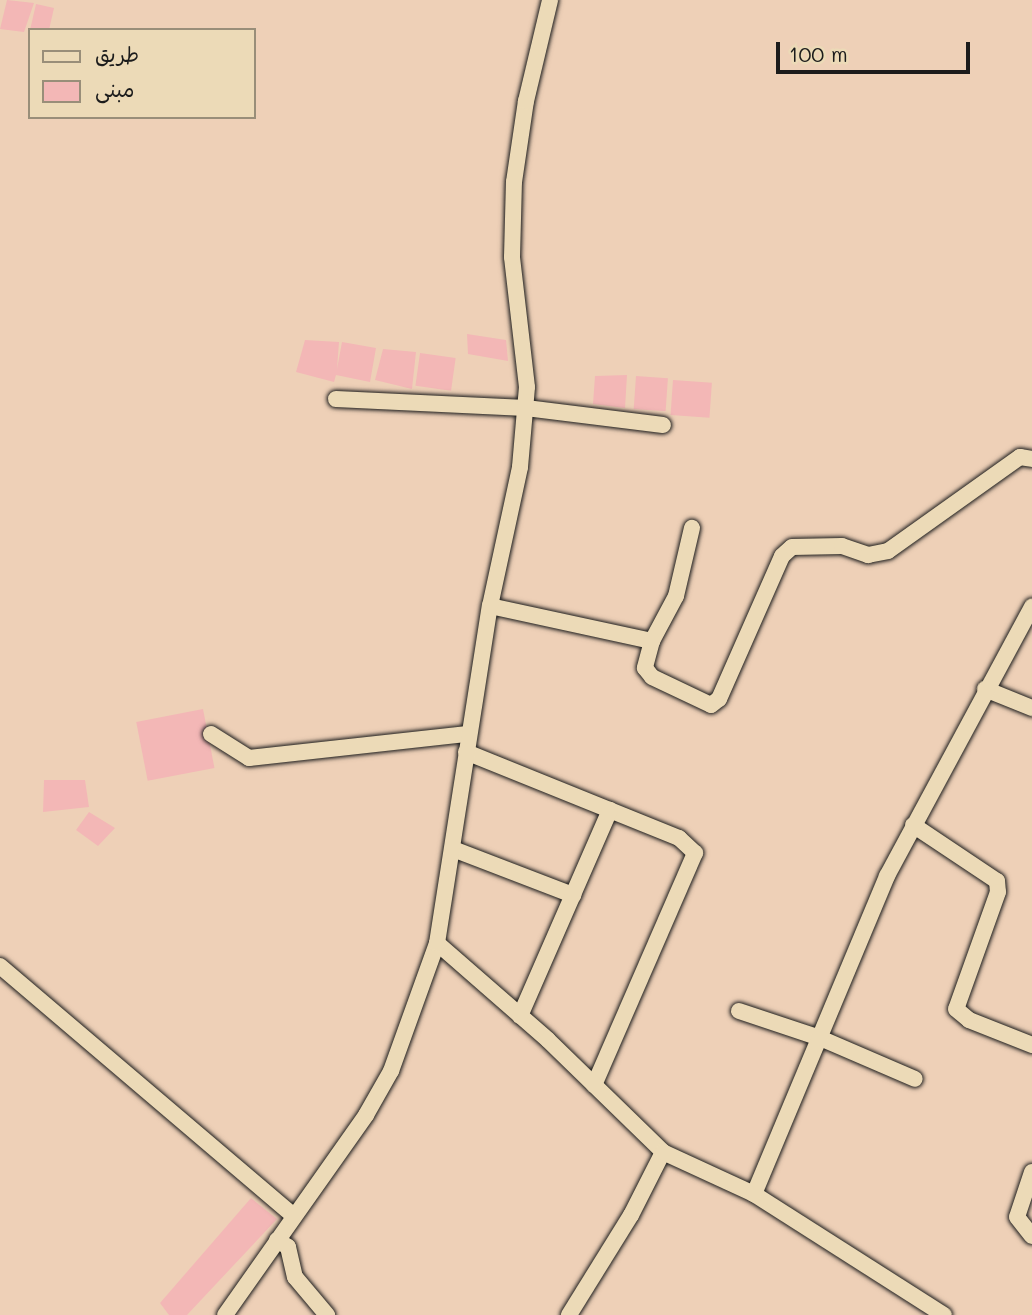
<!DOCTYPE html>
<html>
<head>
<meta charset="utf-8">
<style>
  body { margin:0 }
  #map { position:relative; width:1032px; height:1315px; overflow:hidden; background:#eed0b7; font-family:Mali,"Playpen Sans Arabic",sans-serif }
  div>[style] { position:absolute }
  .building>* { inset:0; background:#f3b7b6; transform-origin:0 0 }
  .roads { filter:drop-shadow(0 0 2px #1c1c1c) drop-shadow(0 0 2px #1c1c1c) }
  .minor>* { height:16px; margin:-8px; padding:0 8px; transform-origin:8px; border-radius:8px; background:#ecdab7 }
  span { translate:-50% -50%; white-space:nowrap; text-align:center; line-height:1.15; -webkit-text-stroke:6px #ecdab7; paint-order:stroke }
  .legend { position:absolute; left:28px; top:28px; width:228px; height:91px; box-sizing:border-box; background:#ecdab7; border:2px solid #998e79; margin:0; padding:9px 12px; list-style:none; font-size:21px; color:#1c1c1c }
  .legend li { display:flex; align-items:center; gap:14px; height:35px }
  .legend b { width:35px; border:2px solid #998e79 }
  .scale { position:absolute; left:776px; top:42px; width:194px; height:32px; box-sizing:border-box; border:4px solid #1c1c1c; border-top:0; padding-left:9px; font-size:21px; line-height:24px; white-space:nowrap; color:#1c1c1c; -webkit-text-stroke:5px #ecdab7; paint-order:stroke }
</style>
</head>
<body>
<div id="map">
  <div class="building">
    <div style="clip-path:polygon(7px 0,34px 3px,24px 32px,0 29px)"></div>
    <div style="clip-path:polygon(36px 4px,54px 8px,49px 30px,30px 30px)"></div>
    <div style="clip-path:polygon(467px 334px,506px 340px,508px 361px,468px 354px)"></div>
    <div style="clip-path:polygon(305px 340px,339px 342px,337px 369px,342px 342px,376px 348px,370px 382px,336px 375px,334px 382px,296px 372px)"></div>
    <div style="clip-path:polygon(383px 349px,416px 352px,412px 389px,375px 380px)"></div>
    <div style="left:420px;top:353px;width:36px;height:33px;rotate:8deg"></div>
    <div style="clip-path:polygon(627px 375px,625px 408px,593px 404px,595px 376px)"></div>
    <div style="left:636px;top:376px;width:32px;height:33px;rotate:4deg"></div>
    <div style="left:673px;top:380px;width:39px;height:35px;rotate:4deg"></div>
    <div style="left:203px;top:709px;width:60px;height:68px;rotate:79deg"></div>
    <div style="clip-path:polygon(44px 780px,85px 780px,89px 807px,43px 812px)"></div>
    <div style="clip-path:polygon(89px 812px,115px 828px,98px 846px,76px 830px)"></div>
    <div style="clip-path:polygon(251px 1198px,277px 1219px,187px 1315px,169px 1315px,160px 1303px)"></div>
  </div>
  <div class="roads">
    <div class="minor">
      <div style="left:336px;top:399px;width:190px;rotate:2.7deg"></div>
      <div style="left:526px;top:408px;width:138px;rotate:7.1deg"></div>
      <div style="left:490px;top:606px;width:166px;rotate:12.2deg"></div>
      <div style="left:652px;top:641px;width:51px;rotate:-61.9deg"></div>
      <div style="left:676px;top:596px;width:70px;rotate:-76.8deg"></div>
      <div style="left:652px;top:641px;width:28px;rotate:105deg"></div>
      <div style="left:645px;top:668px;width:11px;rotate:52deg"></div>
      <div style="left:652px;top:677px;width:65px;rotate:25.4deg"></div>
      <div style="left:711px;top:705px;width:10px;rotate:-37deg"></div>
      <div style="left:719px;top:699px;width:156px;rotate:-66.2deg"></div>
      <div style="left:782px;top:556px;width:13px;rotate:-42deg"></div>
      <div style="left:792px;top:547px;width:50px;rotate:-1.1deg"></div>
      <div style="left:842px;top:546px;width:28px;rotate:19deg"></div>
      <div style="left:868px;top:555px;width:20px;rotate:-11deg"></div>
      <div style="left:888px;top:551px;width:162px;rotate:-35.5deg"></div>
      <div style="left:1020px;top:457px;width:12px;rotate:9deg"></div>
      <div style="left:985px;top:689px;width:51px;rotate:22deg"></div>
      <div style="left:211px;top:734px;width:45px;rotate:32.3deg"></div>
      <div style="left:249px;top:758px;width:220px;rotate:-6.3deg"></div>
      <div style="left:466px;top:752px;width:230px;rotate:22deg"></div>
      <div style="left:679px;top:838px;width:22px;rotate:43deg"></div>
      <div style="left:695px;top:853px;width:253px;rotate:113.5deg"></div>
      <div style="left:913px;top:825px;width:101px;rotate:33.7deg"></div>
      <div style="left:997px;top:881px;width:11px;rotate:85deg"></div>
      <div style="left:998px;top:892px;width:124px;rotate:109.7deg"></div>
      <div style="left:956px;top:1009px;width:17px;rotate:40deg"></div>
      <div style="left:969px;top:1020px;width:68px;rotate:21.6deg"></div>
      <div style="left:453px;top:849px;width:129px;rotate:21deg"></div>
      <div style="left:437px;top:943px;width:147px;rotate:41.1deg"></div>
      <div style="left:548px;top:1040px;width:161px;rotate:44.2deg"></div>
      <div style="left:663px;top:1152px;width:71px;rotate:116.9deg"></div>
      <div style="left:631px;top:1215px;width:118px;rotate:121.8deg"></div>
      <div style="left:0;top:966px;width:386px;rotate:40.4deg"></div>
      <div style="left:739px;top:1011px;width:85px;rotate:18.4deg"></div>
      <div style="left:820px;top:1038px;width:103px;rotate:23.3deg"></div>
      <div style="left:520px;top:1016px;width:225px;rotate:-66.4deg"></div>
      <div style="left:663px;top:1152px;width:100px;rotate:24.8deg"></div>
      <div style="left:754px;top:1194px;width:225px;rotate:32.5deg"></div>
      <div style="left:1032px;top:1172px;width:47px;rotate:108.4deg"></div>
      <div style="left:1017px;top:1217px;width:24px;rotate:52deg"></div>
      <div style="left:754px;top:1194px;width:345px;rotate:-67.3deg"></div>
      <div style="left:887px;top:876px;width:306px;rotate:-61.7deg"></div>
      <div style="left:277px;top:1240px;width:13px;rotate:32deg"></div>
      <div style="left:288px;top:1247px;width:31px;rotate:77deg"></div>
      <div style="left:295px;top:1277px;width:50px;rotate:49.9deg"></div>
      <div style="left:225px;top:1315px;width:245px;rotate:-54.8deg"></div>
      <div style="left:366px;top:1115px;width:51px;rotate:-60.4deg"></div>
      <div style="left:391px;top:1071px;width:136px;rotate:-70.2deg"></div>
      <div style="left:437px;top:943px;width:341px;rotate:-81.1deg"></div>
      <div style="left:490px;top:606px;width:142px;rotate:-77.8deg"></div>
      <div style="left:520px;top:467px;width:80px;rotate:-85deg"></div>
      <div style="left:527px;top:387px;width:131px;rotate:-96.6deg"></div>
      <div style="left:512px;top:257px;width:75px;rotate:-88.5deg"></div>
      <div style="left:514px;top:182px;width:82px;rotate:-81.6deg"></div>
      <div style="left:526px;top:101px;width:104px;rotate:-76.6deg"></div>
    </div>
  </div>
  <ul class="legend">
  <li><b style="height:9px;background:#ecdab7"></b>طريق</li>
  <li><b style="height:19px;background:#f3b7b6"></b>مبنى</li>
  </ul>
  <div class="scale">100 m</div>
</div>
</body>
</html>
